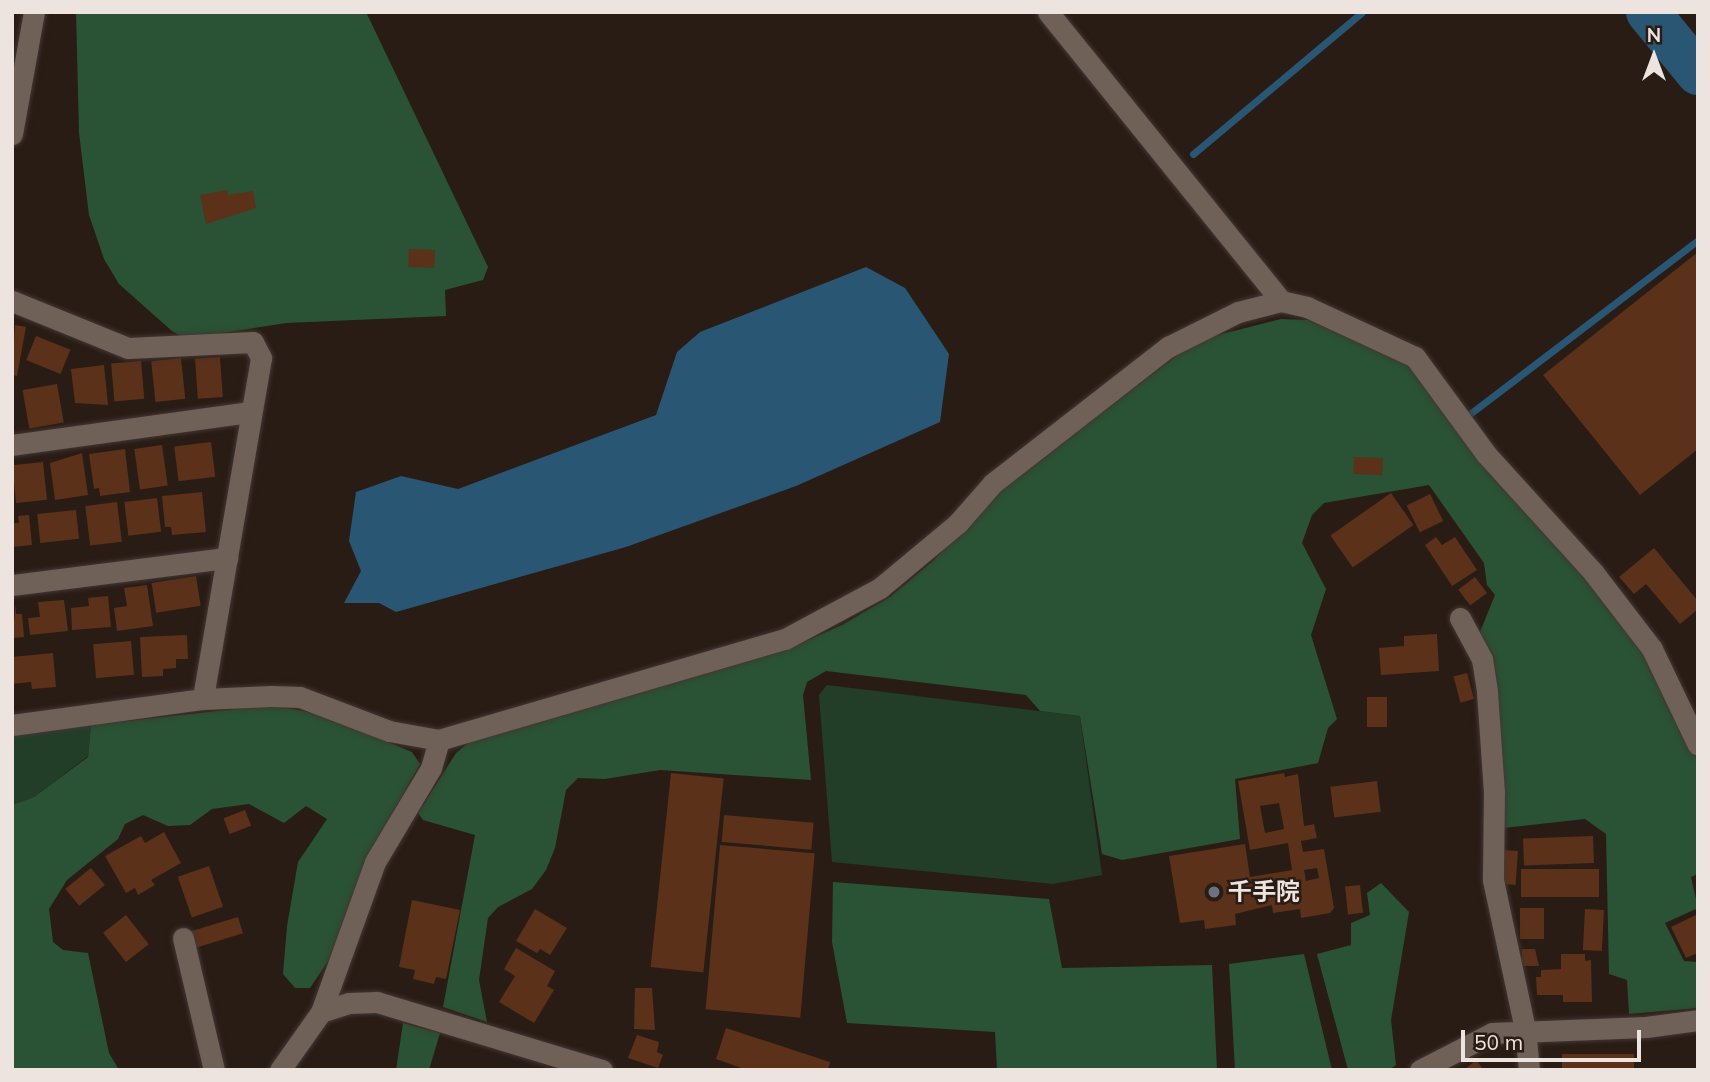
<!DOCTYPE html>
<html>
<head>
<meta charset="utf-8">
<style>
  body { margin:0 }
  #map { position:relative; width:1710px; height:1082px; overflow:hidden; background:#291c15; font-family:Mulish,"Noto Sans JP",sans-serif }
  div>[style] { position:absolute }
  .green>* { inset:0; background:#223e29 }
  .forest>* { inset:0; background:#295334 }
  .water>* { inset:0; background:#285673 }
  .stream>* { height:7px; margin:-3.5px; padding:0 3.5px; transform-origin:3.5px; border-radius:3.5px; background:#285673 }
  .river>* { height:44px; margin:-22px; padding:0 22px; transform-origin:22px; border-radius:22px; background:#285673 }
  .building>* { inset:0; background:#5b3119; transform-origin:0 0 }
  .roads { filter:drop-shadow(0 0 2px #413733) drop-shadow(0 0 2px #413733) }
  .minor>* { height:21px; margin:-10.5px; padding:0 10.5px; transform-origin:10.5px; border-radius:10.5px; background:#6f6058 }
  .dots>* { width:19px; height:19px; translate:-50% -50%; box-sizing:border-box; border:4px solid #291c15; border-radius:50% }
  span { translate:-50% -50%; white-space:nowrap; text-align:center; line-height:1.15; -webkit-text-stroke:5px #291c15; paint-order:stroke }
  .poi-label { font-size:24px; color:#ede4df; font-weight:700 }
  .left { translate:0 -50%; text-align:left }
  .frame { position:absolute; inset:0; border:14px solid #ede4df; pointer-events:none }
  .north { position:absolute; left:1619px; top:21px; width:70px; height:70px; -webkit-text-stroke:5px #291c15; paint-order:stroke; rotate:0deg; font-size:19px; font-weight:700; line-height:28px; text-align:center; color:#ede4df }
  .north::after { content:''; display:block; margin:auto; width:24px; height:32px; background:#ede4df; clip-path:polygon(50% 0,100% 100%,50% 72%,0 100%) }
  .scale { position:absolute; left:1461px; top:1030px; width:180px; height:32px; box-sizing:border-box; border:4px solid #ede4df; border-top:0; padding-left:9px; font-size:21px; line-height:24px; white-space:nowrap; color:#ede4df; -webkit-text-stroke:5px #291c15; paint-order:stroke }
</style>
</head>
<body>
<div id="map">
  <div class="green">
    <div style="clip-path:polygon(827px 685px,1080px 716px,1102px 875px,1053px 884px,832px 862px,819px 695px)"></div>
    <div style="clip-path:polygon(91px 725px,88px 756px,34px 797px,12px 805px,12px 735px)"></div>
  </div>
  <div class="forest">
    <div style="clip-path:polygon(76px 12px,366px 12px,488px 267px,483px 280px,445px 290px,446px 316px,286px 323px,186px 339px,172px 331px,119px 284px,104px 259px,89px 215px,79px 133px)"></div>
    <div style="clip-path:polygon(1281px 319px,1308px 320px,1410px 364px,1481px 463px,1591px 581px,1648px 655px,1698px 761px,1698px 874px,1691px 877px,1698px 908px,1665px 923px,1684px 961px,1698px 962px,1698px 1008px,1629px 1014px,1627px 980px,1609px 974px,1606px 834px,1585px 819px,1503px 828px,1490px 663px,1480px 632px,1495px 595px,1487px 585px,1484px 563px,1429px 485px,1324px 503px,1312px 515px,1302px 543px,1326px 589px,1311px 635px,1337px 719px,1328px 728px,1318px 763px,1235px 779px,1240px 839px,1122px 860px,1102px 854px,1080px 716px,1040px 711px,1026px 695px,826px 671px,807px 682px,803px 695px,811px 780px,660px 770px,605px 779px,578px 778px,566px 790px,555px 848px,546px 870px,532px 889px,498px 907px,488px 918px,479px 980px,487px 1022px,443px 1007px,475px 835px,423px 820px,418px 813px,456px 753px,474px 738px,788px 649px,842px 625px,890px 597px,933px 561px,1001px 489px,1176px 356px,1214px 336px)"></div>
    <div style="clip-path:polygon(271px 705px,319px 714px,412px 752px,420px 764px,369px 856px,329px 960px,310px 988px,295px 988px,283px 974px,287px 926px,298px 862px,327px 819px,306px 806px,284px 823px,249px 804px,212px 809px,190px 825px,168px 826px,143px 815px,125px 824px,118px 839px,67px 880px,49px 909px,53px 942px,63px 950px,88px 953px,109px 1053px,119px 1070px,12px 1070px,12px 805px,34px 797px,88px 757px,91px 725px)"></div>
    <div style="clip-path:polygon(833px 882px,1049px 899px,1062px 968px,1212px 965px,1217px 1070px,997px 1070px,995px 1032px,847px 1023px,832px 942px)"></div>
    <div style="clip-path:polygon(1381px 883px,1409px 912px,1391px 1020px,1396px 1065px,1389px 1070px,1348px 1070px,1317px 954px,1351px 945px,1351px 923px,1370px 915px,1367px 893px)"></div>
    <div style="clip-path:polygon(1304px 954px,1332px 1070px,1235px 1070px,1229px 964px)"></div>
    <div style="clip-path:polygon(403px 1023px,440px 1033px,429px 1070px,396px 1070px)"></div>
  </div>
  <div class="water">
    <div style="clip-path:polygon(866px 267px,905px 288px,949px 354px,940px 422px,796px 486px,626px 547px,396px 612px,379px 603px,344px 603px,361px 571px,349px 541px,356px 492px,401px 476px,458px 489px,656px 415px,677px 352px,700px 332px)"></div>
  </div>
  <div class="stream">
    <div style="left:1193px;top:154px;width:221px;rotate:-40deg"></div>
    <div style="left:1471px;top:413px;width:285px;rotate:-37.3deg"></div>
  </div>
  <div class="river">
    <div style="left:1648px;top:12px;width:79px;rotate:50.7deg"></div>
  </div>
  <div class="building">
    <div style="clip-path:polygon(227px 190px,228px 195px,253px 191px,256px 208px,206px 224px,200px 195px)"></div>
    <div style="left:409px;top:249px;width:26px;height:18px;rotate:2deg"></div>
    <div style="clip-path:polygon(1698px 252px,1698px 449px,1640px 495px,1543px 375px)"></div>
    <div style="clip-path:polygon(15px 325px,26px 327px,17px 376px,12px 375px)"></div>
    <div style="left:36px;top:336px;width:37px;height:26px;rotate:22deg"></div>
    <div style="left:220px;top:357px;width:40px;height:25px;rotate:86deg"></div>
    <div style="left:181px;top:358px;width:41px;height:30px;rotate:84deg"></div>
    <div style="left:141px;top:361px;width:38px;height:30px;rotate:85deg"></div>
    <div style="clip-path:polygon(104px 365px,108px 405px,75px 403px,71px 369px)"></div>
    <div style="left:57px;top:384px;width:39px;height:35px;rotate:80deg"></div>
    <div style="left:211px;top:442px;width:35px;height:37px;rotate:83deg"></div>
    <div style="left:162px;top:445px;width:41px;height:28px;rotate:82deg"></div>
    <div style="clip-path:polygon(125px 449px,130px 492px,100px 496px,99px 488px,94px 489px,89px 454px)"></div>
    <div style="clip-path:polygon(82px 453px,88px 495px,55px 500px,50px 463px)"></div>
    <div style="left:1354px;top:457px;width:29px;height:17px;rotate:2deg"></div>
    <div style="left:43px;top:462px;width:38px;height:31px;rotate:84deg"></div>
    <div style="clip-path:polygon(202px 492px,206px 532px,172px 535px,171px 527px,165px 527px,162px 496px)"></div>
    <div style="left:1391px;top:493px;width:39px;height:74px;rotate:55deg"></div>
    <div style="left:1430px;top:494px;width:30px;height:26px;rotate:64deg"></div>
    <div style="left:157px;top:498px;width:34px;height:33px;rotate:83deg"></div>
    <div style="left:117px;top:502px;width:40px;height:32px;rotate:83deg"></div>
    <div style="left:76px;top:510px;width:29px;height:39px;rotate:84deg"></div>
    <div style="clip-path:polygon(29px 515px,32px 545px,12px 547px,12px 523px,19px 523px,18px 516px)"></div>
    <div style="clip-path:polygon(1436px 537px,1442px 545px,1455px 537px,1477px 570px,1452px 586px,1425px 545px)"></div>
    <div style="clip-path:polygon(1654px 548px,1698px 601px,1698px 609px,1680px 624px,1646px 584px,1634px 594px,1619px 577px)"></div>
    <div style="left:196px;top:576px;width:30px;height:45px;rotate:81deg"></div>
    <div style="left:1475px;top:577px;width:20px;height:21px;rotate:53deg"></div>
    <div style="clip-path:polygon(147px 585px,153px 626px,117px 631px,114px 608px,127px 606px,124px 588px)"></div>
    <div style="clip-path:polygon(108px 596px,111px 627px,72px 630px,71px 608px,89px 606px,88px 598px)"></div>
    <div style="clip-path:polygon(64px 600px,68px 631px,30px 635px,28px 618px,40px 617px,38px 602px)"></div>
    <div style="clip-path:polygon(16px 604px,16px 614px,22px 614px,24px 637px,12px 638px)"></div>
    <div style="clip-path:polygon(1437px 634px,1439px 671px,1381px 675px,1379px 648px,1404px 646px,1404px 636px)"></div>
    <div style="clip-path:polygon(187px 635px,188px 659px,176px 659px,176px 668px,163px 669px,163px 676px,142px 677px,140px 637px)"></div>
    <div style="left:131px;top:641px;width:34px;height:38px;rotate:85deg"></div>
    <div style="clip-path:polygon(53px 653px,56px 687px,32px 689px,31px 682px,12px 684px,12px 657px)"></div>
    <div style="left:1467px;top:673px;width:27px;height:14px;rotate:75deg"></div>
    <div style="left:1367px;top:697px;width:20px;height:30px"></div>
    <div style="left:671px;top:773px;width:53px;height:195px;rotate:6deg"></div>
    <div style="clip-path:polygon(evenodd,1284px 773px,1285px 777px,1298px 774px,1304px 826px,1314px 824px,1317px 838px,1301px 841px,1303px 852px,1324px 849px,1334px 908px,1330px 913px,1301px 918px,1300px 909px,1273px 913px,1272px 905px,1235px 914px,1236px 925px,1205px 929px,1204px 920px,1180px 923px,1169px 856px,1245px 844px,1250px 877px,1292px 870px,1288px 843px,1250px 850px,1238px 781px,1284px 773px,1279px 803px,1284px 829px,1265px 833px,1260px 806px,1279px 803px,1284px 773px,1317px 868px,1319px 878px,1306px 881px,1304px 870px,1317px 868px)"></div>
    <div style="left:1377px;top:781px;width:31px;height:47px;rotate:83deg"></div>
    <div style="left:245px;top:810px;width:17px;height:23px;rotate:69deg"></div>
    <div style="left:724px;top:815px;width:90px;height:27px;rotate:5deg"></div>
    <div style="clip-path:polygon(164px 832px,181px 863px,151px 880px,155px 885px,138px 895px,135px 888px,126px 893px,105px 856px,141px 836px,145px 843px)"></div>
    <div style="left:1593px;top:836px;width:27px;height:70px;rotate:88deg"></div>
    <div style="left:720px;top:845px;width:95px;height:165px;rotate:5deg"></div>
    <div style="left:1504px;top:850px;width:14px;height:34px;rotate:4deg"></div>
    <div style="left:209px;top:866px;width:43px;height:33px;rotate:71deg"></div>
    <div style="left:91px;top:868px;width:22px;height:33px;rotate:51deg"></div>
    <div style="left:1599px;top:869px;width:28px;height:78px;rotate:90deg"></div>
    <div style="left:1360px;top:885px;width:28px;height:15px;rotate:84deg"></div>
    <div style="clip-path:polygon(412px 900px,460px 910px,446px 979px,436px 977px,434px 984px,413px 979px,415px 970px,399px 967px)"></div>
    <div style="left:1520px;top:908px;width:24px;height:31px"></div>
    <div style="clip-path:polygon(535px 909px,567px 928px,550px 955px,540px 949px,537px 953px,516px 941px)"></div>
    <div style="left:1585px;top:909px;width:19px;height:41px;rotate:3deg"></div>
    <div style="clip-path:polygon(1698px 914px,1698px 953px,1686px 958px,1671px 927px)"></div>
    <div style="left:126px;top:915px;width:37px;height:29px;rotate:52deg"></div>
    <div style="left:238px;top:917px;width:17px;height:50px;rotate:73deg"></div>
    <div style="clip-path:polygon(516px 948px,555px 971px,547px 986px,554px 990px,534px 1023px,499px 1002px,515px 976px,504px 969px)"></div>
    <div style="clip-path:polygon(1522px 949px,1535px 949px,1539px 966px,1522px 966px)"></div>
    <div style="clip-path:polygon(1561px 954px,1585px 954px,1585px 961px,1591px 960px,1592px 1002px,1563px 1002px,1563px 995px,1537px 995px,1536px 977px,1541px 977px,1541px 970px,1561px 969px)"></div>
    <div style="clip-path:polygon(635px 988px,652px 988px,655px 1030px,634px 1029px)"></div>
    <div style="clip-path:polygon(726px 1028px,830px 1062px,828px 1070px,747px 1070px,716px 1059px)"></div>
    <div style="clip-path:polygon(637px 1035px,659px 1042px,657px 1052px,663px 1055px,658px 1068px,628px 1058px)"></div>
    <div style="left:1562px;top:1054px;width:72px;height:16px"></div>
    <div style="clip-path:polygon(1476px 1060px,1484px 1070px,1464px 1070px)"></div>
  </div>
  <div class="roads">
    <div class="minor">
      <div style="left:1048px;top:12px;width:371px;rotate:51.1deg"></div>
      <div style="left:12px;top:134px;width:124px;rotate:-79.8deg"></div>
      <div style="left:12px;top:301px;width:125px;rotate:22.1deg"></div>
      <div style="left:128px;top:348px;width:125px;rotate:-2.7deg"></div>
      <div style="left:253px;top:342px;width:18px;rotate:63deg"></div>
      <div style="left:261px;top:358px;width:346px;rotate:99.7deg"></div>
      <div style="left:12px;top:445px;width:241px;rotate:-7.9deg"></div>
      <div style="left:12px;top:585px;width:217px;rotate:-7.2deg"></div>
      <div style="left:1460px;top:618px;width:47px;rotate:61.8deg"></div>
      <div style="left:1482px;top:659px;width:33px;rotate:81deg"></div>
      <div style="left:1487px;top:692px;width:100px;rotate:86deg"></div>
      <div style="left:1494px;top:792px;width:88px;rotate:90.7deg"></div>
      <div style="left:1493px;top:880px;width:152px;rotate:77.9deg"></div>
      <div style="left:1525px;top:1029px;width:41px;rotate:84.4deg"></div>
      <div style="left:12px;top:725px;width:193px;rotate:-7.8deg"></div>
      <div style="left:203px;top:699px;width:68px;rotate:-2.5deg"></div>
      <div style="left:271px;top:696px;width:29px;rotate:2deg"></div>
      <div style="left:300px;top:697px;width:95px;rotate:20.9deg"></div>
      <div style="left:389px;top:731px;width:51px;rotate:10.2deg"></div>
      <div style="left:439px;top:740px;width:360px;rotate:-16.3deg"></div>
      <div style="left:785px;top:639px;width:108px;rotate:-28.2deg"></div>
      <div style="left:880px;top:588px;width:102px;rotate:-39.8deg"></div>
      <div style="left:958px;top:523px;width:53px;rotate:-48.8deg"></div>
      <div style="left:993px;top:483px;width:222px;rotate:-37.9deg"></div>
      <div style="left:1168px;top:347px;width:78px;rotate:-26.6deg"></div>
      <div style="left:1238px;top:312px;width:44px;rotate:-14.3deg"></div>
      <div style="left:1281px;top:301px;width:27px;rotate:13deg"></div>
      <div style="left:1307px;top:307px;width:119px;rotate:24.8deg"></div>
      <div style="left:1415px;top:357px;width:120px;rotate:53.8deg"></div>
      <div style="left:1486px;top:454px;width:159px;rotate:47.8deg"></div>
      <div style="left:1593px;top:572px;width:97px;rotate:52.5deg"></div>
      <div style="left:1652px;top:649px;width:106px;rotate:64.4deg"></div>
      <div style="left:183px;top:938px;width:136px;rotate:76.8deg"></div>
      <div style="left:321px;top:1012px;width:159px;rotate:-70.2deg"></div>
      <div style="left:375px;top:862px;width:109px;rotate:-59.2deg"></div>
      <div style="left:431px;top:768px;width:29px;rotate:-74deg"></div>
      <div style="left:280px;top:1070px;width:71px;rotate:-54.7deg"></div>
      <div style="left:321px;top:1012px;width:29px;rotate:-18deg"></div>
      <div style="left:349px;top:1003px;width:28px;rotate:-2deg"></div>
      <div style="left:377px;top:1002px;width:235px;rotate:16.8deg"></div>
      <div style="left:1420px;top:1070px;width:81px;rotate:-27.2deg"></div>
      <div style="left:1492px;top:1033px;width:154px;rotate:-2.2deg"></div>
      <div style="left:1646px;top:1027px;width:52px;rotate:-7.7deg"></div>
    </div>
  </div>
  <div class="dots">
    <div style="left:1214px;top:892px;background:#6b7280"></div>
  </div>
  <div class="poi-label">
    <span class="left" style="left:1228px;top:892px">千手院</span>
  </div>
  <div class="frame"></div>
  <div class="north">N</div>
  <div class="scale">50 m</div>
</div>
</body>
</html>
